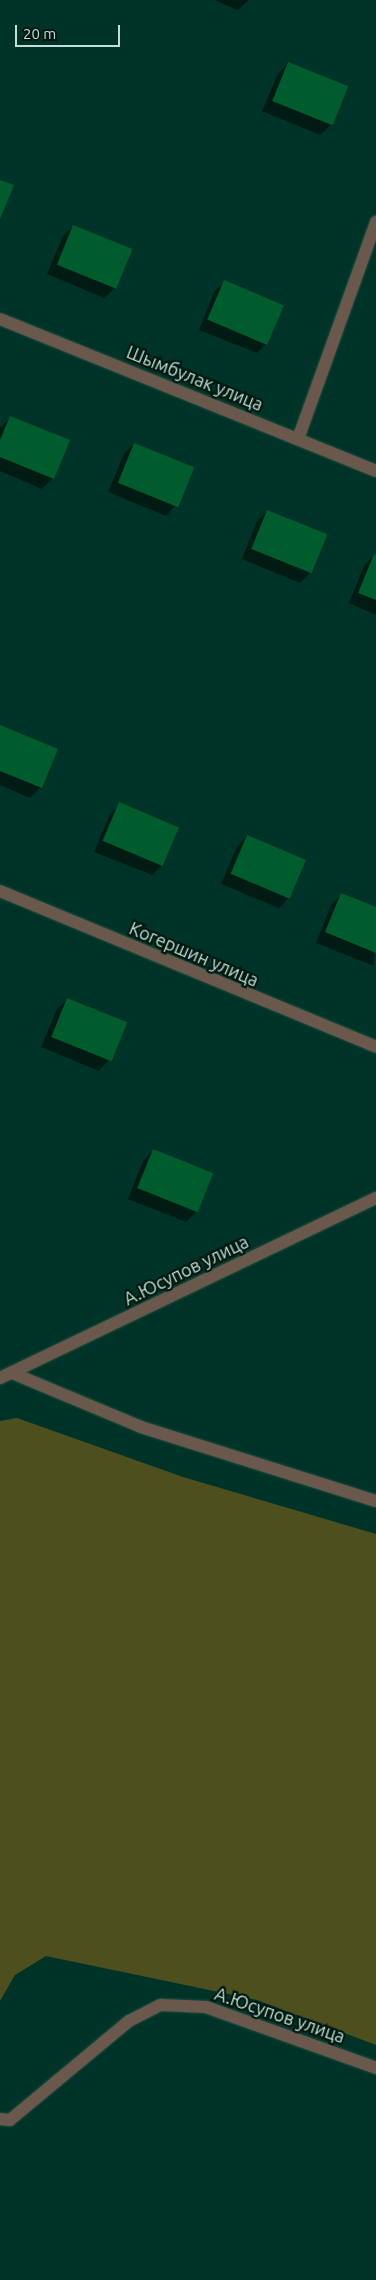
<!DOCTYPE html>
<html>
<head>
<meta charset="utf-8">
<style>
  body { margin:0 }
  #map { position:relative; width:376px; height:2280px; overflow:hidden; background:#003327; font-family:Ubuntu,sans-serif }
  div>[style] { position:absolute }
  .green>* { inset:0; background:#4d501e }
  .shadow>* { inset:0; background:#0007 }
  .building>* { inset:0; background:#005c2c; transform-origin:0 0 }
  .roads { filter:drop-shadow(0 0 1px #1f4f43) drop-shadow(0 0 1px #1f4f43) }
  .minor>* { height:12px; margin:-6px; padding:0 6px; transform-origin:6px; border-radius:6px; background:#6b584c }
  span { translate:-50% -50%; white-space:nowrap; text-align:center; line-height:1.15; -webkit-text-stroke:4.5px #001811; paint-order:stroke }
  .street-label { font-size:18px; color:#c1dfd4 }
  .scale { position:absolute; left:15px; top:25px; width:105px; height:22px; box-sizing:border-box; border:2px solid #c1dfd4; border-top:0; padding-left:6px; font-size:15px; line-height:18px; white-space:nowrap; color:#c1dfd4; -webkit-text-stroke:4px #001811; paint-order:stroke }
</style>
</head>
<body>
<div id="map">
  <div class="green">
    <div style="clip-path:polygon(17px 1418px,183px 1477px,376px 1534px,376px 2045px,257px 2000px,46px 1956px,15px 1975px,0 2001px,0 1421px)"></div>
  </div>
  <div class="shadow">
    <div style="clip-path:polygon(214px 0,249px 0,238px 10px)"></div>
    <div style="clip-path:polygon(288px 63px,331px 125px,320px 135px,262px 111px,278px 74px)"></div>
    <div style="clip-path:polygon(73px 226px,130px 250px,115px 288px,104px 298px,47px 274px,63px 236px)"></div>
    <div style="clip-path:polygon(224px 282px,267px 343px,257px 353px,199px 330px,214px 292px)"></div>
    <div style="clip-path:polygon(11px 417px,68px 441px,52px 479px,42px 489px,0 471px,0 428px)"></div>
    <div style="clip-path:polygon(134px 444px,176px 505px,166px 516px,108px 492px,124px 454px)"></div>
    <div style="clip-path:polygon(267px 511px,325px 535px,310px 573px,300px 583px,242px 559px,257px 521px)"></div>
    <div style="clip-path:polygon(374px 555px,376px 556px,376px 615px,349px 603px,364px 566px)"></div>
    <div style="clip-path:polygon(0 727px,41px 787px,30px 798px,0 785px)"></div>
    <div style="clip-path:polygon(120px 804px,162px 865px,152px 875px,94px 852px,110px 814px)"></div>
    <div style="clip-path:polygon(247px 836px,289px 898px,279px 908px,221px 884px,237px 847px)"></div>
    <div style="clip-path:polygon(341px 895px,376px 909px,374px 966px,316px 943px,331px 905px)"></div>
    <div style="clip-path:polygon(67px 999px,109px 1060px,99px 1071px,41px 1047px,57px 1009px)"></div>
    <div style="clip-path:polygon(153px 1150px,196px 1212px,186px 1222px,128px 1199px,143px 1161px)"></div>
  </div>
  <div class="building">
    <div style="left:288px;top:62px;width:65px;height:42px;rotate:22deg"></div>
    <div style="clip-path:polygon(0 180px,14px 185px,0 219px)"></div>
    <div style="left:73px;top:225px;width:64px;height:43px;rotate:22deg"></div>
    <div style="left:224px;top:280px;width:65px;height:43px;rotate:23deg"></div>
    <div style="clip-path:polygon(10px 416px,70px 440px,54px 479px,0 457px,0 440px)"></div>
    <div style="left:134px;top:443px;width:65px;height:43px;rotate:22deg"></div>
    <div style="left:267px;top:510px;width:65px;height:42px;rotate:22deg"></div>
    <div style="clip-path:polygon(374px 554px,376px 555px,376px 600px,358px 593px)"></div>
    <div style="clip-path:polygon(0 725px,58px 749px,42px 788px,0 771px)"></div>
    <div style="left:119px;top:802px;width:65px;height:42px;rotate:23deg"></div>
    <div style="left:247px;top:835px;width:64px;height:42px;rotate:23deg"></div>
    <div style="clip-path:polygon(341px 893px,376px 907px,376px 953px,325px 932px)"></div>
    <div style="left:67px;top:998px;width:65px;height:42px;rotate:22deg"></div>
    <div style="left:153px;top:1149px;width:65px;height:42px;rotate:22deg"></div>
  </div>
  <div class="roads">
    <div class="minor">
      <div style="left:0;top:319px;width:406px;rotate:22deg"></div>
      <div style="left:298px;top:439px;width:231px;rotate:-70.2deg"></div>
      <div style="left:0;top:891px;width:407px;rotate:22.5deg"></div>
      <div style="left:12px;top:1373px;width:140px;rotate:22.7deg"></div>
      <div style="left:141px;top:1427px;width:246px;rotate:17.5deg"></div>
      <div style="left:0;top:1378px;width:417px;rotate:-25.6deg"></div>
      <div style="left:0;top:2119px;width:10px;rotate:6deg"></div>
      <div style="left:10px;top:2120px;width:155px;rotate:-39.8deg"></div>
      <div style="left:129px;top:2021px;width:36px;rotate:-27deg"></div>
      <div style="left:161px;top:2005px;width:45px;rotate:2.5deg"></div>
      <div style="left:206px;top:2007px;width:181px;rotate:19.7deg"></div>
    </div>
  </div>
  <div class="street-label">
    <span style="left:195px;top:378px;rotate:22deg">Шымбулак улица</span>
    <span style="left:194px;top:954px;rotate:23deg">Когершин улица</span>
    <span style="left:186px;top:1270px;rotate:-26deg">А.Юсупов улица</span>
    <span style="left:280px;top:2015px;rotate:19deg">А.Юсупов улица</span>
  </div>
  <div class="scale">20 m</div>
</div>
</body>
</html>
